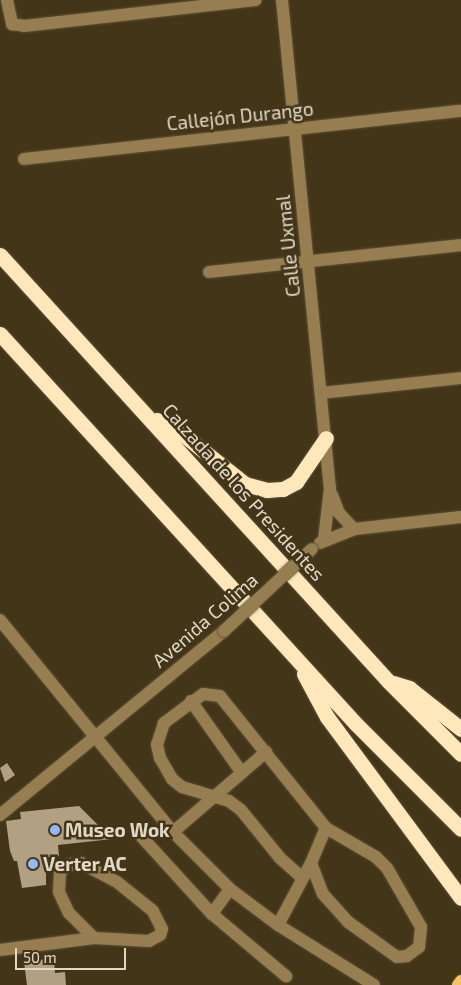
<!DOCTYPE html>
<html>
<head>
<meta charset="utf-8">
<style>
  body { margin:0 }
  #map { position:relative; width:461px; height:985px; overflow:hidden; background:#433518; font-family:"Exo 2",sans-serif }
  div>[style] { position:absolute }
  .building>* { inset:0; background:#b1a081 }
  .roads { filter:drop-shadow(0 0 1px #5f5238) drop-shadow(0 0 1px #5f5238) }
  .minor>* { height:12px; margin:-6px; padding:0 6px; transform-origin:6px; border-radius:6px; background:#977e51 }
  .major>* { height:12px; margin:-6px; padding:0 6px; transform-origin:6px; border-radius:6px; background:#f7c461 }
  .highway>* { height:15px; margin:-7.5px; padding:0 7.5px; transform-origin:7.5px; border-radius:7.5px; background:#ffe7bc }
  .bridges { filter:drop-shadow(0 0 1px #5f5238) drop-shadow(0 0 1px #5f5238) }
  .minor-bridge>* { height:12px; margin:-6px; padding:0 6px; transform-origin:6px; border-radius:6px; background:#977e51 }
  .dots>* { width:14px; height:14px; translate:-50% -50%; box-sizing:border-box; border:2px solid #433518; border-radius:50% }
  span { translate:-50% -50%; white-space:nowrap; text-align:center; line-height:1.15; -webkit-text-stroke:5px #433518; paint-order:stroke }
  .street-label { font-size:19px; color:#e1d8c8 }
  .poi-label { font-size:19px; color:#e1d8c8; font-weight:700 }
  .left { translate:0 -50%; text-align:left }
  .scale { position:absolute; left:15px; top:948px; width:111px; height:22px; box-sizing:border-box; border:2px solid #e1d8c8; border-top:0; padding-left:6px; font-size:15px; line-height:18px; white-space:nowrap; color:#e1d8c8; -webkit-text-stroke:4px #433518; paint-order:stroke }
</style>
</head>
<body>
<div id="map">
  <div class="building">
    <div style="clip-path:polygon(7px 763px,15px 775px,5px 782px,0 768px)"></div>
    <div style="clip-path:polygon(79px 806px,112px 839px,58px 845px,59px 856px,46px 858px,46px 885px,22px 888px,17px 861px,14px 861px,10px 851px,6px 821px,21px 819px,20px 812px)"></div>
    <div style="clip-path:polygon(54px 958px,55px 973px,65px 972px,66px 985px,27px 985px,24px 962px)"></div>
  </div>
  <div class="roads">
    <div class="minor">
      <div style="left:7px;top:0;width:25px;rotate:78deg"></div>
      <div style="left:12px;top:24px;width:12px;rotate:9deg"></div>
      <div style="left:24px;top:26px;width:233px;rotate:-6.4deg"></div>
      <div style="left:282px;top:0;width:490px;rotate:84.4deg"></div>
      <div style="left:330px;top:488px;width:52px;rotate:96.6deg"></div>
      <div style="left:24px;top:159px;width:440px;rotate:-6.3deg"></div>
      <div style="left:209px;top:272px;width:253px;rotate:-6.1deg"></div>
      <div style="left:321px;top:393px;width:141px;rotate:-6.1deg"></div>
      <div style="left:332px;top:495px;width:19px;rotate:69deg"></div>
      <div style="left:339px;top:513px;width:22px;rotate:47deg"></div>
      <div style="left:320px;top:543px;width:37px;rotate:-22deg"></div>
      <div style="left:354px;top:529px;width:108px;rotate:-6.4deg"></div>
      <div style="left:0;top:620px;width:274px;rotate:50.8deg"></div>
      <div style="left:173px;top:832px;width:81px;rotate:45deg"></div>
      <div style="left:230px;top:889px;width:60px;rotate:36.9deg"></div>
      <div style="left:278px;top:925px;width:70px;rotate:-62deg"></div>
      <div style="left:311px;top:863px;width:38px;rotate:-67deg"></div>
      <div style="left:326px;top:828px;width:169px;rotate:-128.8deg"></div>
      <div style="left:220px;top:696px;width:17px;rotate:-173deg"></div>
      <div style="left:203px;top:694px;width:49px;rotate:143.4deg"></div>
      <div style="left:164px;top:723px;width:23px;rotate:108deg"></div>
      <div style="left:157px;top:745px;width:13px;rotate:77deg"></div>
      <div style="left:160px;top:758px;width:24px;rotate:60deg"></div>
      <div style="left:172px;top:779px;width:13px;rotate:39deg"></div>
      <div style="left:182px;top:787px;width:49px;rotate:16.6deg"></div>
      <div style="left:229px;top:801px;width:15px;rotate:37deg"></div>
      <div style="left:241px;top:810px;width:62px;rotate:50.9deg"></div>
      <div style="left:280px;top:858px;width:30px;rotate:42deg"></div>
      <div style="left:191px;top:701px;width:88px;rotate:54.7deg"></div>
      <div style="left:0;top:815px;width:290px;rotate:-39.4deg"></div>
      <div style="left:173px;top:832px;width:123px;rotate:-40.7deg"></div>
      <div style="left:140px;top:835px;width:107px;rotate:47.7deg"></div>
      <div style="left:311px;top:863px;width:33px;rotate:69deg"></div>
      <div style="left:323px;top:894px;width:38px;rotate:48deg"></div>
      <div style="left:348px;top:922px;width:60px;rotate:35.5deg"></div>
      <div style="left:397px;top:957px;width:10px;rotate:-6deg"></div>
      <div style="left:407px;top:956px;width:15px;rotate:-37deg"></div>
      <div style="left:419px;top:947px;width:20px;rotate:-84deg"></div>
      <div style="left:421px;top:927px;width:68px;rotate:-120deg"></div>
      <div style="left:387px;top:868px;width:16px;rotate:-135deg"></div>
      <div style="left:376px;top:857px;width:58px;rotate:-149.9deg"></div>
      <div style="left:230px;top:889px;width:31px;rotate:126deg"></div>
      <div style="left:212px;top:914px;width:97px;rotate:40deg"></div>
      <div style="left:278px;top:925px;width:113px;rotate:32deg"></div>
      <div style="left:0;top:950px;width:95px;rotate:-7.3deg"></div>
      <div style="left:94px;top:938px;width:55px;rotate:3.1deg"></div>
      <div style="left:149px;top:941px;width:13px;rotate:-29deg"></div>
      <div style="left:160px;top:935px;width:6px;rotate:-72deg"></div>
      <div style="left:162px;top:929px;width:20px;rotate:-117deg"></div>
      <div style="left:153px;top:911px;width:46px;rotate:-141.1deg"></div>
      <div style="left:117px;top:882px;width:41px;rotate:-152.2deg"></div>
      <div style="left:81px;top:863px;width:13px;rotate:171deg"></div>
      <div style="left:68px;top:865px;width:11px;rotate:139deg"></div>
      <div style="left:60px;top:872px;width:20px;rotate:93deg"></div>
      <div style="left:59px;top:892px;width:23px;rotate:65deg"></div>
      <div style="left:69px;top:913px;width:35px;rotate:45deg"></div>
    </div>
    <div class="major">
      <div style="left:458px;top:985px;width:5px;rotate:-53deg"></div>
    </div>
    <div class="highway">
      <div style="left:0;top:255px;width:576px;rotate:47.67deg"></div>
      <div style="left:388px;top:681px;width:103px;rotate:45deg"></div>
      <div style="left:0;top:334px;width:528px;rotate:47.61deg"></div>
      <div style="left:356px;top:724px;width:148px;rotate:45deg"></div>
      <div style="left:157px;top:420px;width:27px;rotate:28deg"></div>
      <div style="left:181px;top:433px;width:82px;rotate:38.6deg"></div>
      <div style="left:245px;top:484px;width:23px;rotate:15deg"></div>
      <div style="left:267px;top:490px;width:16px;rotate:-4deg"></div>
      <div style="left:283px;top:489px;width:15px;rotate:-28deg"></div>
      <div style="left:296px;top:482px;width:53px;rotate:-55.7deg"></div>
      <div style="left:304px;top:674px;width:49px;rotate:61.9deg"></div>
      <div style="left:327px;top:717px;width:225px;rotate:53.5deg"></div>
      <div style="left:393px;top:683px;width:17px;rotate:17deg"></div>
      <div style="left:409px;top:688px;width:66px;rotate:38.3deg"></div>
    </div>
  </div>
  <div class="bridges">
    <div class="minor-bridge">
      <div style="left:224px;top:631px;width:120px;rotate:-43deg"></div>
    </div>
  </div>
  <div class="dots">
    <div style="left:55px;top:830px;background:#92b7fd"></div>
    <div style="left:33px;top:864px;background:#92b7fd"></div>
  </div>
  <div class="street-label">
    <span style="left:240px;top:116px;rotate:-6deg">Callejón Durango</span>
    <span style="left:288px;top:246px;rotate:-96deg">Calle Uxmal</span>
    <span style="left:244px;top:492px;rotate:48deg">Calzada de los Presidentes</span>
    <span style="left:205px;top:620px;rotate:-41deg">Avenida Colima</span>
  </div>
  <div class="poi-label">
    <span class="left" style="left:65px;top:830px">Museo Wok</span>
    <span class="left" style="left:43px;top:864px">Verter AC</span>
  </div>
  <div class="scale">50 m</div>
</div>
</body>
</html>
